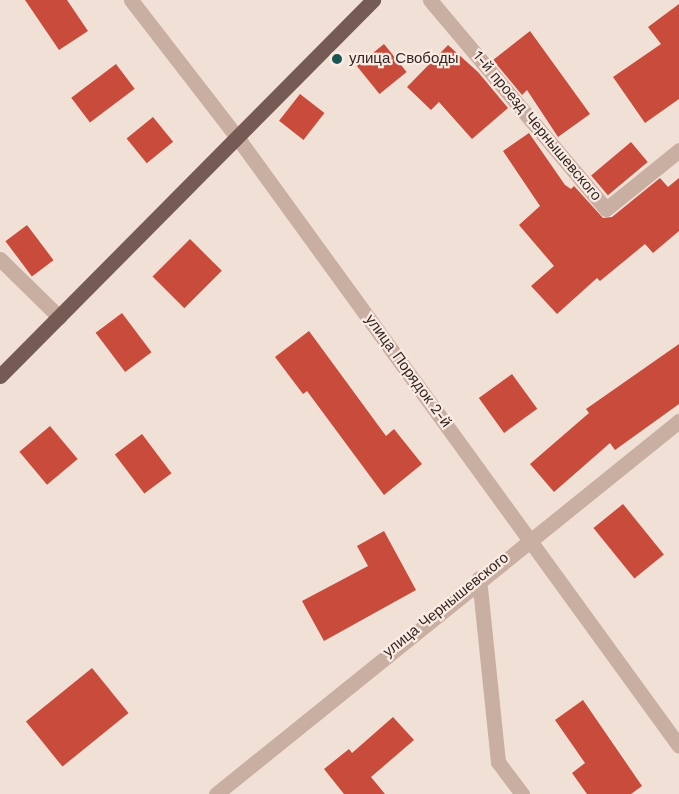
<!DOCTYPE html>
<html>
<head>
<meta charset="utf-8">
<style>
  body { margin:0 }
  #map { position:relative; width:679px; height:794px; overflow:hidden; background:#f1e0d6; font-family:"Work Sans",sans-serif }
  div>[style] { position:absolute }
  .building>* { inset:0; background:#c94b3c; transform-origin:0 0 }
  .minor>* { height:15px; margin:-7.5px; padding:0 7.5px; transform-origin:7.5px; border-radius:7.5px; background:#c9aea2 }
  .major>* { height:15px; margin:-7.5px; padding:0 7.5px; transform-origin:7.5px; border-radius:7.5px; background:#765b55 }
  .dots>* { width:16px; height:16px; translate:-50% -50%; box-sizing:border-box; border:3px solid #f9ebe2; border-radius:50% }
  span { translate:-50% -50%; white-space:nowrap; text-align:center; line-height:1.15; -webkit-text-stroke:4.5px #f9ebe2; paint-order:stroke }
  .poi-label { font-size:15px; color:#332725 }
  .left { translate:0 -50%; text-align:left }
  .street-label { font-size:15px; color:#332725 }
</style>
</head>
<body>
<div id="map">
  <div class="building">
    <div style="clip-path:polygon(25px 0,67px 0,88px 31px,59px 50px)"></div>
    <div style="clip-path:polygon(679px 4px,679px 99px,645px 123px,613px 77px,661px 44px,648px 27px)"></div>
    <div style="clip-path:polygon(530px 31px,590px 114px,558px 137px,527px 90px,522px 95px,493px 60px)"></div>
    <div style="left:384px;top:44px;width:36px;height:35px;rotate:51deg"></div>
    <div style="clip-path:polygon(448px 45px,478px 72px,508px 108px,472px 139px,439px 102px,431px 110px,407px 87px)"></div>
    <div style="left:116px;top:64px;width:31px;height:56px;rotate:53deg"></div>
    <div style="left:300px;top:94px;width:31px;height:34px;rotate:38deg"></div>
    <div style="left:153px;top:117px;width:32px;height:34px;rotate:51deg"></div>
    <div style="clip-path:polygon(529px 133px,565px 185px,571px 189px,574px 186px,603px 218px,612px 217px,660px 178px,668px 187px,679px 178px,679px 231px,653px 253px,645px 244px,600px 281px,597px 278px,557px 314px,531px 286px,554px 266px,519px 225px,540px 206px,503px 151px)"></div>
    <div style="left:631px;top:142px;width:26px;height:52px;rotate:50deg"></div>
    <div style="left:27px;top:225px;width:44px;height:27px;rotate:53deg"></div>
    <div style="left:190px;top:239px;width:45px;height:53px;rotate:45deg"></div>
    <div style="left:122px;top:313px;width:49px;height:33px;rotate:53deg"></div>
    <div style="clip-path:polygon(309px 331px,386px 436px,394px 429px,422px 464px,384px 495px,307px 391px,303px 394px,275px 357px)"></div>
    <div style="clip-path:polygon(679px 344px,679px 404px,615px 450px,610px 443px,554px 492px,530px 464px,589px 413px,586px 409px)"></div>
    <div style="left:512px;top:374px;width:43px;height:41px;rotate:54deg"></div>
    <div style="left:50px;top:426px;width:43px;height:40px;rotate:50deg"></div>
    <div style="left:142px;top:434px;width:49px;height:34px;rotate:53deg"></div>
    <div style="left:623px;top:504px;width:65px;height:38px;rotate:51deg"></div>
    <div style="clip-path:polygon(384px 531px,416px 590px,324px 641px,302px 601px,368px 566px,357px 546px)"></div>
    <div style="left:92px;top:668px;width:58px;height:85px;rotate:51deg"></div>
    <div style="clip-path:polygon(583px 700px,642px 786px,631px 794px,587px 794px,572px 773px,585px 763px,555px 720px)"></div>
    <div style="clip-path:polygon(393px 717px,414px 740px,371px 777px,385px 794px,344px 794px,324px 769px,349px 749px,352px 753px)"></div>
  </div>
  <div class="minor">
    <div style="left:131px;top:0;width:173px;rotate:52.3deg"></div>
    <div style="left:237px;top:137px;width:752px;rotate:54.03deg"></div>
    <div style="left:430px;top:0;width:273px;rotate:49.9deg"></div>
    <div style="left:606px;top:209px;width:94px;rotate:-38.9deg"></div>
    <div style="left:0;top:259px;width:83px;rotate:44.5deg"></div>
    <div style="left:479px;top:578px;width:185px;rotate:84.1deg"></div>
    <div style="left:498px;top:762px;width:40px;rotate:53deg"></div>
    <div style="left:216px;top:794px;width:595px;rotate:-38.86deg"></div>
  </div>
  <div class="major">
    <div style="left:0;top:376px;width:530px;rotate:-45.23deg"></div>
  </div>
  <div class="dots">
    <div style="left:337px;top:59px;background:#1a5551"></div>
  </div>
  <div class="poi-label">
    <span class="left" style="left:349px;top:59px">улица Свободы</span>
  </div>
  <div class="street-label">
    <span style="left:537px;top:126px;rotate:50deg">1-й проезд Чернышевского</span>
    <span style="left:408px;top:371px;rotate:54deg">улица Порядок 2-й</span>
    <span style="left:446px;top:605px;rotate:-39deg">улица Чернышевского</span>
  </div>
</div>
</body>
</html>
